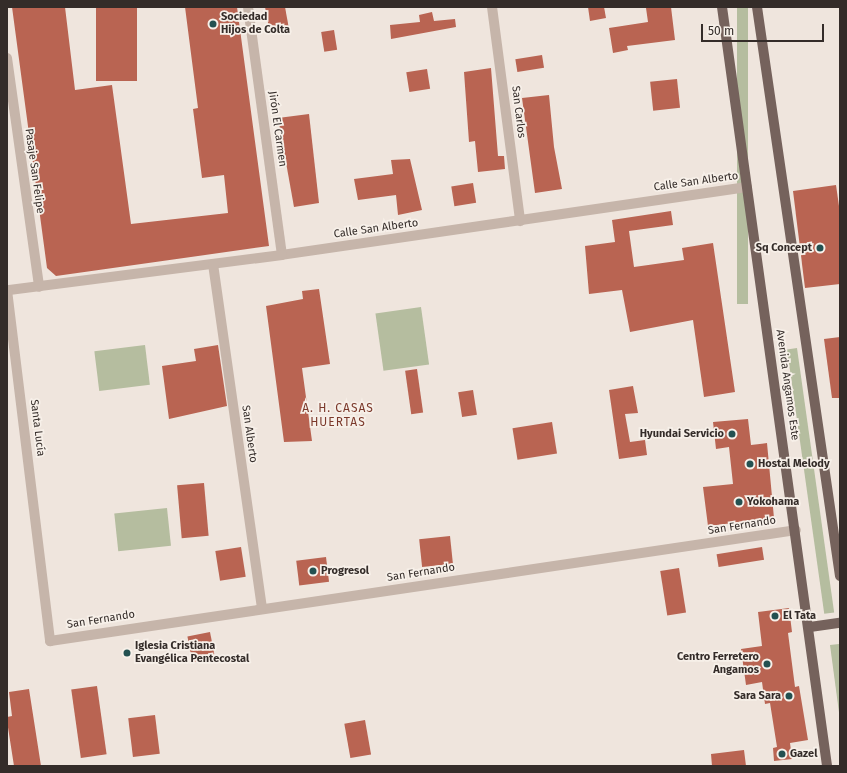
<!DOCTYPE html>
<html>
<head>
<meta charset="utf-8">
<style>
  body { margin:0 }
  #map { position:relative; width:847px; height:773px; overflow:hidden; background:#efe5dd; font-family:"Fira Sans",sans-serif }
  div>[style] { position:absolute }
  .green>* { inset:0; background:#b5bd9f; transform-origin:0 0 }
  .building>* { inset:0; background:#b96452; transform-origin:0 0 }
  .street>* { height:10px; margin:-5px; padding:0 5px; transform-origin:5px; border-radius:5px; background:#c6b5aa }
  .primary>* { height:10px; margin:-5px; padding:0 5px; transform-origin:5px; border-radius:5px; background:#75625c }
  .dots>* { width:11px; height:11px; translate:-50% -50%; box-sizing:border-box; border:2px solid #f7f0e9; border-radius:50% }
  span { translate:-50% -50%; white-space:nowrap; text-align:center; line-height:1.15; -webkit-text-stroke:3.5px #f7f0e9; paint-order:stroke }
  .poi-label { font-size:11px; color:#342c29; font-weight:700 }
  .left { translate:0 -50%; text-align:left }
  .right { translate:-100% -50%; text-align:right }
  .street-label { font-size:11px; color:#342c29 }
  .neighbourhood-label { font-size:12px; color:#7b392b; letter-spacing:1px }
  .frame { position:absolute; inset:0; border:8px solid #342c29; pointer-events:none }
  .scale { position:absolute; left:701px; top:24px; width:123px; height:18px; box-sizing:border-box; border:2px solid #342c29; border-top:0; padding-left:5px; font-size:12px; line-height:14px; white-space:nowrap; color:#342c29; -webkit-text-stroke:3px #f7f0e9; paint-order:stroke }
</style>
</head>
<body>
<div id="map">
  <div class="green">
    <div style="left:737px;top:7px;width:11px;height:297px"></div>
    <div style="left:421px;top:307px;width:58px;height:46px;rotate:82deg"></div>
    <div style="left:145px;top:345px;width:40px;height:51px;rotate:83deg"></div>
    <div style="left:797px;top:348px;width:267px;height:10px;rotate:82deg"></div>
    <div style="left:167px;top:508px;width:38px;height:53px;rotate:84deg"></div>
    <div style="clip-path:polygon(839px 644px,840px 650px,840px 720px,830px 645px)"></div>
  </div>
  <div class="building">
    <div style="clip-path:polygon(12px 7px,65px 7px,75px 90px,112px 85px,131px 224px,228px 213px,224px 175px,202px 178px,193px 109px,198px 108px,185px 7px,237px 7px,269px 246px,56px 276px,47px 268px)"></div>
    <div style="left:96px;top:7px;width:41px;height:74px"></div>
    <div style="clip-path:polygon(265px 7px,285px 7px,289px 29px,270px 33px)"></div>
    <div style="clip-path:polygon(588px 7px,604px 7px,606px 18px,590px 21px)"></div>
    <div style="clip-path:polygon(657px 7px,671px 7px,675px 40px,627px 46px,628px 50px,613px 53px,609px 28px,648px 22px,646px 8px)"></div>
    <div style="clip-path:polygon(432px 12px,434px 21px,455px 19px,456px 27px,391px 39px,390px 25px,420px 22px,419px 15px)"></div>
    <div style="left:334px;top:30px;width:20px;height:13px;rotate:81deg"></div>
    <div style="left:542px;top:55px;width:13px;height:27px;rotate:81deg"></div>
    <div style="clip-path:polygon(491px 68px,498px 156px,504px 156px,505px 169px,478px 172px,475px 141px,469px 142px,464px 72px)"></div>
    <div style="left:427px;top:69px;width:20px;height:21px;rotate:81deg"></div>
    <div style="left:677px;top:79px;width:29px;height:27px;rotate:84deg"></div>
    <div style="clip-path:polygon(549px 95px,554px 147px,562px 189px,535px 193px,522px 98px)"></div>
    <div style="clip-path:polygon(309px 114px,319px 203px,294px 207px,278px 118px)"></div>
    <div style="clip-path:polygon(410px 159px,422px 210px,398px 215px,396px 195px,358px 200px,354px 179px,393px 174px,391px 160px)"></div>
    <div style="left:473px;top:183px;width:20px;height:22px;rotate:81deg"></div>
    <div style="clip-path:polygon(836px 185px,840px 213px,840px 284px,805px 288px,793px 191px)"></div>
    <div style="clip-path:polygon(671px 211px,673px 225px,629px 231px,634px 267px,684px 260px,682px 248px,713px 243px,735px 392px,704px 397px,693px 320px,630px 332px,622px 290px,589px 294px,585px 246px,615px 242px,612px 220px)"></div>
    <div style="clip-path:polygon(319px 289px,330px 364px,302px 368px,312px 441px,284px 442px,266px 306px,303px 299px,302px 291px)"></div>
    <div style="clip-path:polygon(840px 337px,840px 398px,832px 398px,824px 339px)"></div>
    <div style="clip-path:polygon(218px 345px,227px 406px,169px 419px,162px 366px,196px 361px,194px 349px)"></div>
    <div style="left:417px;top:369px;width:44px;height:12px;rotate:82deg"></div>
    <div style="clip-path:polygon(633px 386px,638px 413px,625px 414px,630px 442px,645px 440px,647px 455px,619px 459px,609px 390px)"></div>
    <div style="left:473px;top:390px;width:25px;height:15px;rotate:81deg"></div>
    <div style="clip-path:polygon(748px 419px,751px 445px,767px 443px,774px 518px,708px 526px,703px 487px,733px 484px,729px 447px,716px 449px,713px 422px)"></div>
    <div style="left:552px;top:422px;width:32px;height:40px;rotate:81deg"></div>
    <div style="left:204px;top:483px;width:53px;height:27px;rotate:85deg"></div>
    <div style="left:450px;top:536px;width:28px;height:31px;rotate:84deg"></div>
    <div style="left:241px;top:547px;width:30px;height:26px;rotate:81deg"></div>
    <div style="left:762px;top:547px;width:13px;height:46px;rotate:81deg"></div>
    <div style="left:326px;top:557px;width:25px;height:30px;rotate:83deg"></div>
    <div style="left:679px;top:568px;width:45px;height:19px;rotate:81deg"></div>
    <div style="clip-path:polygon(789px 608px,792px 632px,788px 633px,795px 687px,799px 686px,808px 740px,790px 743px,792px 759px,774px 761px,773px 748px,777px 747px,770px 703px,765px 704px,762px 682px,746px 685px,741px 649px,762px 646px,758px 612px)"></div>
    <div style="left:210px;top:632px;width:26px;height:23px;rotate:79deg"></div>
    <div style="left:97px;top:686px;width:69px;height:26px;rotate:82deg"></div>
    <div style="clip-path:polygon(29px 689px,41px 766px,14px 766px,7px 721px,7px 717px,12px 716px,9px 692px)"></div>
    <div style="left:155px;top:715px;width:39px;height:27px;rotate:83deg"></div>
    <div style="left:365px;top:720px;width:35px;height:21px;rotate:80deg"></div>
    <div style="clip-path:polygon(744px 750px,746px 766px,712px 766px,711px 754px)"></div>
  </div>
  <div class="street">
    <div style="left:248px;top:7px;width:250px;rotate:82.2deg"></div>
    <div style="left:492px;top:7px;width:216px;rotate:82.5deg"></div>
    <div style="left:7px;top:58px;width:231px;rotate:82deg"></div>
    <div style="left:747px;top:187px;width:470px;rotate:171.7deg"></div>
    <div style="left:282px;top:255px;width:277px;rotate:172.7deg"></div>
    <div style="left:7px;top:290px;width:354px;rotate:83deg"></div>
    <div style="left:50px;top:641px;width:754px;rotate:-8.46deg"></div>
    <div style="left:213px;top:264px;width:347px;rotate:81.9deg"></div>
  </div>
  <div class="primary">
    <div style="left:722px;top:7px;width:766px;rotate:82.12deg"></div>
    <div style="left:757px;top:7px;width:575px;rotate:81.7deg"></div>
    <div style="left:810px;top:627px;width:30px;rotate:-8deg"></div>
  </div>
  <div class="dots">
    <div style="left:213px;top:24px;background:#235151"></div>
    <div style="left:820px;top:248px;background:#235151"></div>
    <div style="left:732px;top:434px;background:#235151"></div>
    <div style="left:750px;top:464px;background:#235151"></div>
    <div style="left:739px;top:502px;background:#235151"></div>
    <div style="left:313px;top:571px;background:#235151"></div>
    <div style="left:775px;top:616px;background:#235151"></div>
    <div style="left:127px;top:653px;background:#235151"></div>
    <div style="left:767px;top:664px;background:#235151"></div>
    <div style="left:789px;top:696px;background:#235151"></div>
    <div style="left:782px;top:754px;background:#235151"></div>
  </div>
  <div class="poi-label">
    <span class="left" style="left:221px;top:24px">Sociedad<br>Hijos de Colta</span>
    <span class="right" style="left:812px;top:248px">Sq Concept</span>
    <span class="right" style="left:724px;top:434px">Hyundai Servicio</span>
    <span class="left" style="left:758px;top:464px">Hostal Melody</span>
    <span class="left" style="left:747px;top:502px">Yokohama</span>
    <span class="left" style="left:321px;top:571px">Progresol</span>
    <span class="left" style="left:783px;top:616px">El Tata</span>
    <span class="left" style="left:135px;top:653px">Iglesia Cristiana<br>Evangélica Pentecostal</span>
    <span class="right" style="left:759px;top:664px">Centro Ferretero<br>Angamos</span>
    <span class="right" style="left:781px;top:696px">Sara Sara</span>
    <span class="left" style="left:790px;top:754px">Gazel</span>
  </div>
  <div class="street-label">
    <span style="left:518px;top:112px;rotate:83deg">San Carlos</span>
    <span style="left:277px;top:129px;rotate:82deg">Jirón El Carmen</span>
    <span style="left:34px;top:171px;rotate:82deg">Pasaje San Felipe</span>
    <span style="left:696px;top:182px;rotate:-8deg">Calle San Alberto</span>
    <span style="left:376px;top:229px;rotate:-8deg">Calle San Alberto</span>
    <span style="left:787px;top:385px;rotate:82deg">Avenida Angamos Este</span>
    <span style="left:37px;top:428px;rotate:83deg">Santa Lucía</span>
    <span style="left:249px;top:434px;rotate:82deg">San Alberto</span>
    <span style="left:742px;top:526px;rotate:-9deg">San Fernando</span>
    <span style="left:421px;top:573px;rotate:-9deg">San Fernando</span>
    <span style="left:101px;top:620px;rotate:-9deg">San Fernando</span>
  </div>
  <div class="neighbourhood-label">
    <span style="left:338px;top:416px">A. H. CASAS<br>HUERTAS</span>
  </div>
  <div class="frame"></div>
  <div class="scale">50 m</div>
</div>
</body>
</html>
